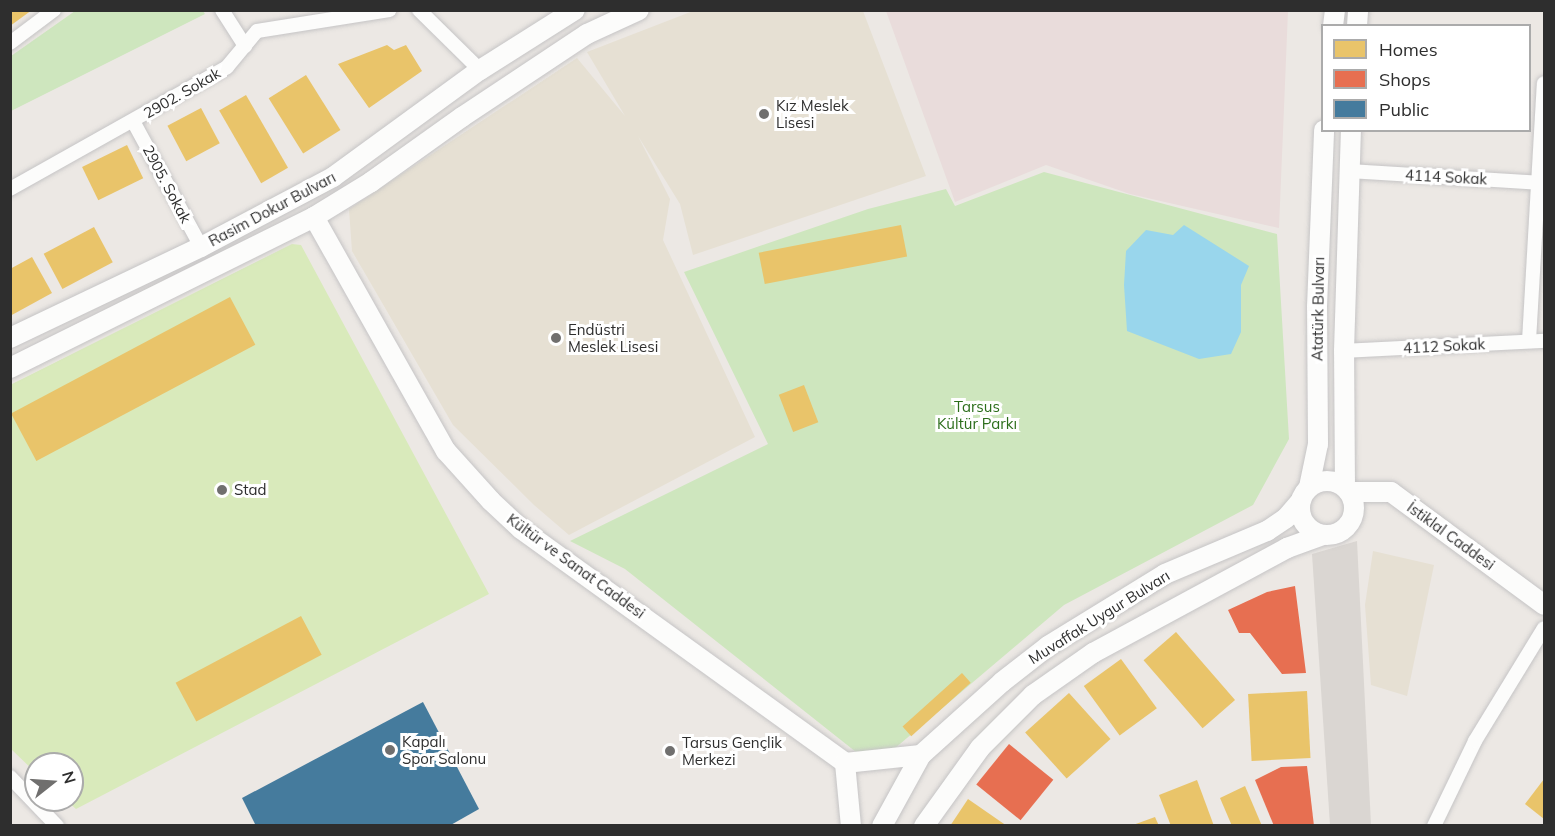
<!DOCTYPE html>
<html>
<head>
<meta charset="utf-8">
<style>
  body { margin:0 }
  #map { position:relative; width:1555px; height:836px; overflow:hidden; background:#ece8e4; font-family:Mulish,sans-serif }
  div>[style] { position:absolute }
  .education>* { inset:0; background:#e6e0d3 }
  .medical>* { inset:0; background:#e9dcdb }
  .green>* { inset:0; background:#cee6be }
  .pitch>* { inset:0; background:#d9eabb }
  .plaza>* { inset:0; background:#dad6d2 }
  .water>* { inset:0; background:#99d6ec }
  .homes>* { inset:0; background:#e9c46a; transform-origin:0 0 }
  .shops>* { inset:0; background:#e76f51; transform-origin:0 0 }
  .public>* { inset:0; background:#457b9d }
  .roads { filter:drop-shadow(0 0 2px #c5c4c5) drop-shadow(0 0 2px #c5c4c5) }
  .street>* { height:14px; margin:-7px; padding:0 7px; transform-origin:7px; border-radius:7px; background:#fcfcfb }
  .secondary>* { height:20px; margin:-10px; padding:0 10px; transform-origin:10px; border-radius:10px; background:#fcfcfb }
  .secondary>.ring { margin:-10px; padding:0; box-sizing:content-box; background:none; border:20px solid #fcfcfb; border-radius:50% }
  .dots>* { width:16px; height:16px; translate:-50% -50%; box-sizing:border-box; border:3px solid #fff; border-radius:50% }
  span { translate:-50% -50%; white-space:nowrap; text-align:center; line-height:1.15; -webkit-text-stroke:6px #fff; paint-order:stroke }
  .street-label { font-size:15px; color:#2e2e2e }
  .poi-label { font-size:15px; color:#2e2e2e }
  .left { translate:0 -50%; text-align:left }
  .park-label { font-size:15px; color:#2c6e1b }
  .frame { position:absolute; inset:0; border:12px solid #2e2e2e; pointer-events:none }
  .legend { position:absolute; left:1321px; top:24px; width:210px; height:108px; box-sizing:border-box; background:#fff; border:2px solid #ababab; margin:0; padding:8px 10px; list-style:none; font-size:18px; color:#2e2e2e }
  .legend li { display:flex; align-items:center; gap:12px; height:30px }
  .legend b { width:30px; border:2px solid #ababab }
  .north { position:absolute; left:24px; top:752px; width:60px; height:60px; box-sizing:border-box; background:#fff; border:2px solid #ababab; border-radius:50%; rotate:73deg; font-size:16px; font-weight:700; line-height:24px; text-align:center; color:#2e2e2e }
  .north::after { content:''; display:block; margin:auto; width:21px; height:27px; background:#706f6e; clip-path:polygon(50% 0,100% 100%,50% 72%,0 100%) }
</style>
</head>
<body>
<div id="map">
  <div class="education">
    <div style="clip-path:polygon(693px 11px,863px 11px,926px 176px,693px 255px,680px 204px,638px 136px,670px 199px,663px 240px,755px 437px,569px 535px,534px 505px,453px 425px,352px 251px,349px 209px,577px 58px,625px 116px,587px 52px)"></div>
    <div style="clip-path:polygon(1373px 551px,1434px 565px,1407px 696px,1371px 685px,1365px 605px)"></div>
  </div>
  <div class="medical">
    <div style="clip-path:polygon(886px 11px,1288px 11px,1279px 228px,1130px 194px,1046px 165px,955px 202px)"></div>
  </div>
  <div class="green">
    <div style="clip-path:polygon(203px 11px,205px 14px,11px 111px,11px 56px,75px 11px)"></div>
    <div style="clip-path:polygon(1044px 172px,1277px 234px,1289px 439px,1253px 505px,1064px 605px,894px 749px,856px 752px,625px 569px,570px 541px,768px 444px,684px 272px,868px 209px,946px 189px,955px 206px)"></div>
  </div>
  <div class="pitch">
    <div style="clip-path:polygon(292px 244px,301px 245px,489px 594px,76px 809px,66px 800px,72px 800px,72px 764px,36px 764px,36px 773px,11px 749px,10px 385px)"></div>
  </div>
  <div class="plaza">
    <div style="clip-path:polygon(1357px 541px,1371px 825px,1330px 825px,1312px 554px)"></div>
  </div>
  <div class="water">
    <div style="clip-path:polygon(1184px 225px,1249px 266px,1241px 285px,1241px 332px,1231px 354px,1199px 359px,1127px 331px,1124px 285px,1126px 251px,1146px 230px,1173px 235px)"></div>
  </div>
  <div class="homes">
    <div style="clip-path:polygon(10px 10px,32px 10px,10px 26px)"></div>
    <div style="clip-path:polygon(387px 45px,394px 50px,406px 45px,422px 71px,369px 108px,338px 64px)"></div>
    <div style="left:306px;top:75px;width:65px;height:44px;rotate:58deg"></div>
    <div style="left:246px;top:95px;width:84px;height:31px;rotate:60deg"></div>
    <div style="left:201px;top:108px;width:40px;height:38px;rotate:62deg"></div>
    <div style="left:127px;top:145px;width:37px;height:50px;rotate:64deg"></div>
    <div style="left:901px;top:225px;width:32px;height:145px;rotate:79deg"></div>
    <div style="left:94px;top:227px;width:40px;height:57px;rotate:62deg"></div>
    <div style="clip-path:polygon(32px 257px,52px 293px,10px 316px,10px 269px)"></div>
    <div style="left:230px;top:297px;width:54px;height:248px;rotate:62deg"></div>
    <div style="left:804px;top:385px;width:40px;height:27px;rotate:69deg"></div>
    <div style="left:301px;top:616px;width:44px;height:142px;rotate:62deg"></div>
    <div style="left:1176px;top:632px;width:90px;height:43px;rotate:49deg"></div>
    <div style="left:1121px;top:659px;width:61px;height:46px;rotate:54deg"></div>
    <div style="left:962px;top:673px;width:13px;height:80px;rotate:48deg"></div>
    <div style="left:1307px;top:691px;width:67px;height:59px;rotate:87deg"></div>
    <div style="left:1069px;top:693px;width:62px;height:59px;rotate:48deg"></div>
    <div style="clip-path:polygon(1544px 779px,1544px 819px,1525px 804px)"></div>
    <div style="clip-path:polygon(1197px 780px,1214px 826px,1171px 826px,1159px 795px)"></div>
    <div style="clip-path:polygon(1245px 786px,1262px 826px,1232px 826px,1220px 798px)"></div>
    <div style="clip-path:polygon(968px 799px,1007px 826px,950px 826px)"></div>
    <div style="clip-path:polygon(1155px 817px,1159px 826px,1133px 826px,1133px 825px)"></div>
  </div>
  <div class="shops">
    <div style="clip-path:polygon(1295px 586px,1306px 673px,1282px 674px,1250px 633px,1239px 633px,1228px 610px,1267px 592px)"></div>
    <div style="left:1009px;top:744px;width:57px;height:52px;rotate:39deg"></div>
    <div style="clip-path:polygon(1307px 766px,1314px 826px,1274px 826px,1255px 780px,1281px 767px)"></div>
  </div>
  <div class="public">
    <div style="clip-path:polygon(423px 702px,479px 809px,449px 826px,256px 826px,242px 798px)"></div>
  </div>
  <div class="roads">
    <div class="street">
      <div style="left:222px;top:10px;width:43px;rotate:57.4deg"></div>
      <div style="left:419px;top:10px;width:86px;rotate:44.5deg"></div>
      <div style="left:10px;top:43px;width:55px;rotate:-36.9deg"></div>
      <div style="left:133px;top:121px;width:143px;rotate:61.6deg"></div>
      <div style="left:1348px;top:171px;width:196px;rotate:3.5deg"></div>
      <div style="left:10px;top:189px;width:249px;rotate:-29.3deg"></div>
      <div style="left:227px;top:67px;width:47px;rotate:-50.2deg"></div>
      <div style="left:257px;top:31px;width:134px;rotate:-9deg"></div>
      <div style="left:1529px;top:341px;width:258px;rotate:-86.7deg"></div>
      <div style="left:1344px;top:351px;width:200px;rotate:-2.9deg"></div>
      <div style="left:10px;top:777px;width:68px;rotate:46.2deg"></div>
      <div style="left:1434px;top:826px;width:94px;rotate:-64.2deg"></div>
      <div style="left:1475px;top:741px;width:132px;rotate:-58.6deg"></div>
    </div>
    <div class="secondary">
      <div style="left:1333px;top:26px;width:16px;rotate:-83deg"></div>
      <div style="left:1357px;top:26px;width:16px;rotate:-86deg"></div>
      <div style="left:314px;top:217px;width:269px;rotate:60.6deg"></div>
      <div style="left:446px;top:451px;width:67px;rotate:48deg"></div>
      <div style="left:491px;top:501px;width:41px;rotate:43deg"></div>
      <div style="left:521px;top:529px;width:400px;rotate:35.8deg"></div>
      <div style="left:10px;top:338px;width:212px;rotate:-25.5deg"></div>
      <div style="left:201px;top:247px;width:149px;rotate:-27.9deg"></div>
      <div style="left:333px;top:177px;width:182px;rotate:-36.1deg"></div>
      <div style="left:480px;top:70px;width:112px;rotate:-32.3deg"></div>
      <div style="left:10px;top:368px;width:339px;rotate:-26.4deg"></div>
      <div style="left:314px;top:217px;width:67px;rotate:-31.6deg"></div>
      <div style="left:371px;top:182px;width:112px;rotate:-35.5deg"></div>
      <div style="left:462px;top:117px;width:150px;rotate:-33.6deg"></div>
      <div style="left:587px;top:34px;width:57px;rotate:-24.8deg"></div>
      <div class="ring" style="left:1300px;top:481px;width:34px;height:34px"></div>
      <div style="left:1309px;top:487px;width:44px;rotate:-78.2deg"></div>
      <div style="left:1318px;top:444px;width:137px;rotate:-90.4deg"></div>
      <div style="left:1317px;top:307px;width:177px;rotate:-87.7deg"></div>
      <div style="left:1345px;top:487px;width:136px;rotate:-90.4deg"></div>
      <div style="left:1344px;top:351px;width:221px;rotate:-88.2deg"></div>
      <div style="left:1349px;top:492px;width:42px"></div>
      <div style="left:1391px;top:492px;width:190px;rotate:36.4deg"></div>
      <div style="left:845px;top:763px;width:76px;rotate:-6deg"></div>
      <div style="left:845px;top:763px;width:63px;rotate:84.6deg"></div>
      <div style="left:882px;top:826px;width:81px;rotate:-61.2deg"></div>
      <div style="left:921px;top:755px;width:109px;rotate:-42deg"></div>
      <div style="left:1002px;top:682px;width:58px;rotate:-38deg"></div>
      <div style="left:1048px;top:646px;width:137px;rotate:-31.6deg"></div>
      <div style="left:1165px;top:574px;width:111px;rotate:-22.9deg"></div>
      <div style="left:1267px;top:531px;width:23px;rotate:-34deg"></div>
      <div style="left:1286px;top:518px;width:21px;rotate:-49deg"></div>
      <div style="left:924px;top:826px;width:96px;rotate:-54.3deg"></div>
      <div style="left:980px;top:748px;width:75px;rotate:-45deg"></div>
      <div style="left:1033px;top:695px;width:73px;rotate:-35deg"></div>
      <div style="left:1093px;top:653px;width:221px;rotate:-28.4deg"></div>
      <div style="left:1287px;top:548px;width:38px;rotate:-20deg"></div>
    </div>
  </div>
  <div class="dots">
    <div style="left:764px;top:114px;background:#706f6e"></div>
    <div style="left:556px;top:338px;background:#706f6e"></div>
    <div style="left:222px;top:490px;background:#706f6e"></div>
    <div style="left:390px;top:750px;background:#706f6e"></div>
    <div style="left:670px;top:751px;background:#706f6e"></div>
  </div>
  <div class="street-label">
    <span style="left:182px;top:93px;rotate:-30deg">2902. Sokak</span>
    <span style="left:1446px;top:177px;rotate:3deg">4114 Sokak</span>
    <span style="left:167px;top:184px;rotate:62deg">2905. Sokak</span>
    <span style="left:272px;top:209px;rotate:-28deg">Rasim Dokur Bulvarı</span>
    <span style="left:1318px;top:309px;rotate:-89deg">Atatürk Bulvarı</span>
    <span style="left:1444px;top:346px;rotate:-3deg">4112 Sokak</span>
    <span style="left:1451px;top:536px;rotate:36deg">İstiklal Caddesi</span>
    <span style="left:576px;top:566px;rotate:36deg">Kültür ve Sanat Caddesi</span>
    <span style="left:1099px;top:617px;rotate:-32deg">Muvaffak Uygur Bulvarı</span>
  </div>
  <div class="poi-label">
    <span class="left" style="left:776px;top:114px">Kız Meslek<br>Lisesi</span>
    <span class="left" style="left:568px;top:338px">Endüstri<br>Meslek Lisesi</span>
    <span class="left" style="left:234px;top:490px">Stad</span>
    <span class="left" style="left:402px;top:750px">Kapalı<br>Spor Salonu</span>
    <span class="left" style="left:682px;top:751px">Tarsus Gençlik<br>Merkezi</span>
  </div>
  <div class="park-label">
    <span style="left:977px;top:415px">Tarsus<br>Kültür Parkı</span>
  </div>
  <div class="frame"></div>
  <ul class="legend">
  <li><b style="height:16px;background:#e9c46a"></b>Homes</li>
  <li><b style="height:16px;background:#e76f51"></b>Shops</li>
  <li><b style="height:16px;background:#457b9d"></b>Public</li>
  </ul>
  <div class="north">N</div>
</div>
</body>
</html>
